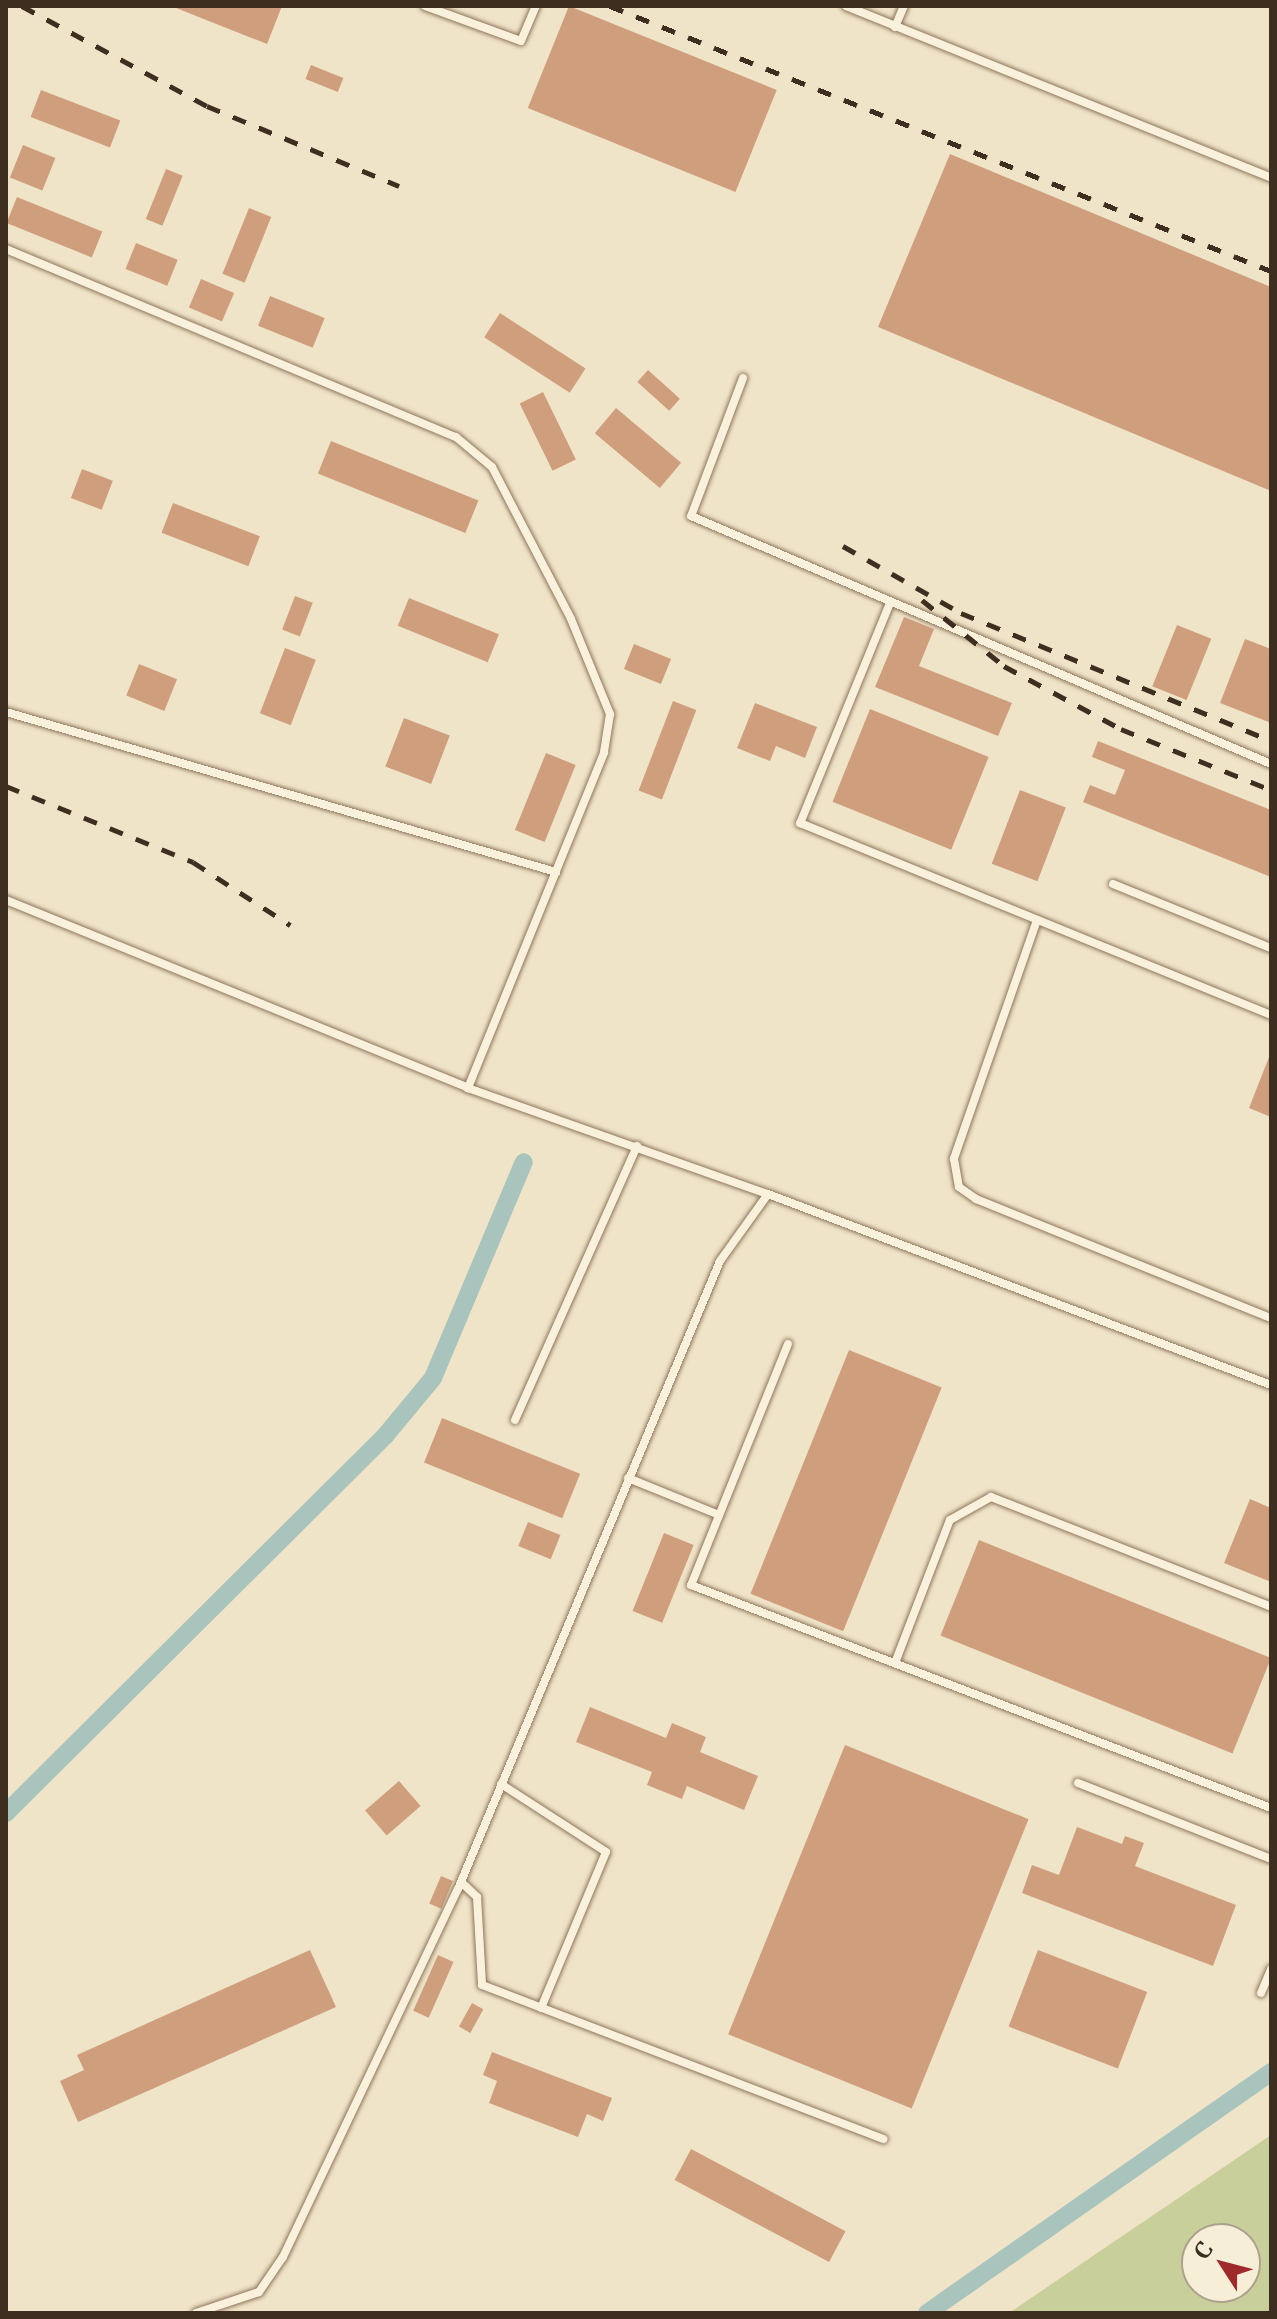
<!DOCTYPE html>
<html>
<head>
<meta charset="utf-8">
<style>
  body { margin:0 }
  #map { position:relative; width:1277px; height:2319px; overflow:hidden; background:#f0e4c8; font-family:Merriweather,serif }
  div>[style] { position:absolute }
  .green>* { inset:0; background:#c9cf9b }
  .canal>* { height:18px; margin:-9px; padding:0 9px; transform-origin:9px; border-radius:9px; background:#a9c4bc }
  .building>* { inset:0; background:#cf9f7d; transform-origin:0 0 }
  .roads { filter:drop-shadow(0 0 2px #8d765c) drop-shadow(0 0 2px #8d765c) }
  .service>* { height:8px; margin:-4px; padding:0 4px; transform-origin:4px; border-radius:4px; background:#faf1dc }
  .rail>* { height:5px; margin-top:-2.5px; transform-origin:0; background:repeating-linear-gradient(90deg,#3d2e20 0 14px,transparent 0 28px) }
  span { translate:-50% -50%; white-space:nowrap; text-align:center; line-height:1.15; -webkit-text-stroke:6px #f7eed8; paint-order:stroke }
  .frame { position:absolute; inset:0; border:8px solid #3d2e20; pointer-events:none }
  .north { position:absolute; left:1181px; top:2223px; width:80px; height:80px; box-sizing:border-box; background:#f7eed8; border:2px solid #ada18e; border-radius:50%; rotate:306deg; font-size:22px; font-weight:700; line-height:32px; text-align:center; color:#3d2e20 }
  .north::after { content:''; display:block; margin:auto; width:28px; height:36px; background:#9e2a2b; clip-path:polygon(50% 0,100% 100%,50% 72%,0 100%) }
</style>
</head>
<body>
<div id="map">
  <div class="green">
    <div style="clip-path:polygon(evenodd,1271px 2135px,1271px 2313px,1009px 2313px,1271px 2135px,1197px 2239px,1245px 2239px,1245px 2287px,1197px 2287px,1197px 2239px)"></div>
  </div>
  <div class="canal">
    <div style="left:6px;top:1813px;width:535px;rotate:-44.85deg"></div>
    <div style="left:385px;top:1436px;width:75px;rotate:-50.4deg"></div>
    <div style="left:433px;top:1378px;width:234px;rotate:-67.2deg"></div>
    <div style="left:927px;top:2313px;width:420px;rotate:-35deg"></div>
  </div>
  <div class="building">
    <div style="clip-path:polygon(171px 6px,282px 6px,267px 44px)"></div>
    <div style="left:569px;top:6px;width:224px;height:110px;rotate:22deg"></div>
    <div style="left:311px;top:65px;width:35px;height:15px;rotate:22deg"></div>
    <div style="left:41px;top:90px;width:85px;height:29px;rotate:21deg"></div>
    <div style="left:23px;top:145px;width:35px;height:35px;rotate:22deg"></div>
    <div style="clip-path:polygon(950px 154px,1271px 287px,1271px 491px,878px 327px)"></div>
    <div style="left:166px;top:169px;width:18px;height:54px;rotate:22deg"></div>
    <div style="left:17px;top:197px;width:92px;height:28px;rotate:22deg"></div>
    <div style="left:249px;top:208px;width:24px;height:71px;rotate:22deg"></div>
    <div style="left:136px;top:243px;width:45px;height:28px;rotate:22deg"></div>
    <div style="left:201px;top:279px;width:36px;height:31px;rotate:23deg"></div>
    <div style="left:270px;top:296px;width:59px;height:32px;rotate:22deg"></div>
    <div style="left:500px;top:313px;width:102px;height:29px;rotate:33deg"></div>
    <div style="left:648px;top:370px;width:43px;height:16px;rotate:42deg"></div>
    <div style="left:543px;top:392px;width:75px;height:26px;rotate:64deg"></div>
    <div style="left:616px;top:408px;width:85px;height:33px;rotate:40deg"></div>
    <div style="left:331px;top:441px;width:159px;height:35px;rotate:22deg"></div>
    <div style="left:82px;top:469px;width:33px;height:31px;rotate:21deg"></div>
    <div style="left:173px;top:503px;width:93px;height:32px;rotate:21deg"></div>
    <div style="left:295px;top:596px;width:19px;height:36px;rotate:21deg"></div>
    <div style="left:409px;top:598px;width:97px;height:30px;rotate:22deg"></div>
    <div style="clip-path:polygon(904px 617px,934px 629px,919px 666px,1012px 703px,998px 736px,875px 687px)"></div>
    <div style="left:1177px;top:625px;width:37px;height:66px;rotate:22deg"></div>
    <div style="clip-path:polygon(1245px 639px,1271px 649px,1271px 723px,1220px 703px)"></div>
    <div style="left:634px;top:644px;width:40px;height:27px;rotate:22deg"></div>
    <div style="left:285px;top:648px;width:33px;height:70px;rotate:21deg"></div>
    <div style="left:139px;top:664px;width:41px;height:34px;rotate:22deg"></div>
    <div style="left:673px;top:701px;width:25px;height:96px;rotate:21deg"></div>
    <div style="clip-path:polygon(755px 703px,817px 727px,805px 758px,776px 746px,770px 761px,737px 748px)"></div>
    <div style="left:870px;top:709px;width:128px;height:100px;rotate:22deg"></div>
    <div style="left:404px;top:718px;width:49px;height:52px;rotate:21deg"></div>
    <div style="clip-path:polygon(1098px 741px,1271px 810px,1271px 877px,1083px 802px,1090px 785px,1115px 795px,1125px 770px,1092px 757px)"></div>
    <div style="left:546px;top:753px;width:32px;height:83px;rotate:22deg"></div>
    <div style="left:1020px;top:790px;width:49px;height:79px;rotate:21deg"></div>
    <div style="clip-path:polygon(1271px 1052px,1271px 1117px,1249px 1108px)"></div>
    <div style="left:849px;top:1350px;width:100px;height:263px;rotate:22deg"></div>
    <div style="left:442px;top:1418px;width:149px;height:48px;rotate:22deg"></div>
    <div style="clip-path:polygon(1250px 1499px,1271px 1508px,1271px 1582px,1224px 1563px)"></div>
    <div style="left:528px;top:1522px;width:35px;height:26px;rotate:22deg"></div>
    <div style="left:664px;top:1533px;width:32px;height:84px;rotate:22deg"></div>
    <div style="left:979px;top:1540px;width:315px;height:103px;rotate:22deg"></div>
    <div style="clip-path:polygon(590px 1707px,666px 1738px,672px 1723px,706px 1737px,700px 1752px,758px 1776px,744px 1810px,687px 1786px,682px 1799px,647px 1785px,652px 1772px,576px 1742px)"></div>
    <div style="left:845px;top:1745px;width:198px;height:312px;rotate:22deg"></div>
    <div style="left:399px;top:1781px;width:33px;height:45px;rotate:49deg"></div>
    <div style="clip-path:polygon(1077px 1827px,1122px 1844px,1125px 1836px,1144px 1843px,1135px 1866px,1236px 1905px,1213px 1966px,1022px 1893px,1032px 1865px,1059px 1875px)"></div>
    <div style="left:441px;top:1876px;width:13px;height:30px;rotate:23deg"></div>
    <div style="clip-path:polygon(310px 1950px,336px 2007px,78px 2122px,60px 2081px,84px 2070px,77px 2055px)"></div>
    <div style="left:1038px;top:1950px;width:117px;height:82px;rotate:21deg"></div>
    <div style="left:438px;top:1955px;width:17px;height:61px;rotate:24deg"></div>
    <div style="left:472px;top:2003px;width:13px;height:27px;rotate:29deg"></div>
    <div style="clip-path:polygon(492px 2052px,612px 2098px,603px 2121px,587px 2114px,578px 2137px,489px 2103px,497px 2081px,483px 2075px)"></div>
    <div style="left:691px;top:2149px;width:175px;height:35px;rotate:28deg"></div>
  </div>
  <div class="roads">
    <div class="service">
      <div style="left:425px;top:6px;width:102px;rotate:20deg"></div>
      <div style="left:521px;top:41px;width:38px;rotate:-67deg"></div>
      <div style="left:846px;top:6px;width:458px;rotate:22deg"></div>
      <div style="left:895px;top:27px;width:23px;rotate:-67deg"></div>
      <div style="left:6px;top:249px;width:488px;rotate:22.7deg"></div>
      <div style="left:456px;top:437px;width:47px;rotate:39.8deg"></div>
      <div style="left:492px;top:467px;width:171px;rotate:62.5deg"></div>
      <div style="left:571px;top:619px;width:103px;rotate:67.7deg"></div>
      <div style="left:610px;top:714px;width:39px;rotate:99deg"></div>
      <div style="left:604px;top:753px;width:362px;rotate:112.1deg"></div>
      <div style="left:743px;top:378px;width:147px;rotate:110.6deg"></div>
      <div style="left:691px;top:516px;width:631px;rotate:23.15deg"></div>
      <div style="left:890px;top:603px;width:238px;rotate:112.2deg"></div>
      <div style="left:800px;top:823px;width:509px;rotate:22.18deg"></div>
      <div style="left:6px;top:712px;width:573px;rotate:16.22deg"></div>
      <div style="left:1113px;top:884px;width:170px;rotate:22.1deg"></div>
      <div style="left:6px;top:900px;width:499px;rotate:22.1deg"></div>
      <div style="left:468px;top:1088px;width:318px;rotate:19.5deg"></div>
      <div style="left:768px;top:1194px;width:538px;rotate:20.79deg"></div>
      <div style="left:1037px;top:920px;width:253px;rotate:109.2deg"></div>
      <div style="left:954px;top:1159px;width:28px;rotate:80deg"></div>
      <div style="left:959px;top:1187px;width:21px;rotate:35deg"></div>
      <div style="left:976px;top:1199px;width:318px;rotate:22deg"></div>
      <div style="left:788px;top:1344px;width:260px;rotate:111.9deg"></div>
      <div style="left:691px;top:1585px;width:621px;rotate:21.03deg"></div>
      <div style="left:515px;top:1420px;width:300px;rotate:-66deg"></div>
      <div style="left:628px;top:1478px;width:98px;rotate:22.1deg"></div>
      <div style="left:895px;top:1663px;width:153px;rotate:-69deg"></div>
      <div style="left:950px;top:1520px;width:47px;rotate:-29.3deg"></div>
      <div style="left:991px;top:1497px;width:301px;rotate:21.4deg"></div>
      <div style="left:1078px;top:1783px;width:207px;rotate:21.5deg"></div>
      <div style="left:501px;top:1784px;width:125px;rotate:32.9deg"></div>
      <div style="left:606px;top:1852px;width:169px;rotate:112.6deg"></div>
      <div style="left:461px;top:1882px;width:22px;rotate:43deg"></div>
      <div style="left:477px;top:1897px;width:88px;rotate:86.7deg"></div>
      <div style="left:482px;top:1985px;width:430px;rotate:21deg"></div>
      <div style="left:1261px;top:1993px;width:26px;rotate:-67deg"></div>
      <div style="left:196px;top:2313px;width:66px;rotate:-18.4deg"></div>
      <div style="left:259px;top:2292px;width:42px;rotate:-55.6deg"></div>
      <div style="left:283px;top:2257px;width:407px;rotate:-64.6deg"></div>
      <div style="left:458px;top:1889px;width:680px;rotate:-67.35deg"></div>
      <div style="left:720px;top:1261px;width:82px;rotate:-54.4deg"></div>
    </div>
  </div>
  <div class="rail">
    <div style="left:22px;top:6px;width:210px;rotate:28.4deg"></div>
    <div style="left:207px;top:106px;width:208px;rotate:22.6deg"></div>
    <div style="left:610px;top:6px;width:712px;rotate:21.85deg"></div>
    <div style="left:843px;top:546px;width:136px;rotate:29.6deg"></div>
    <div style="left:961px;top:613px;width:335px;rotate:22.4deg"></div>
    <div style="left:922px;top:600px;width:105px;rotate:38.8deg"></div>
    <div style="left:1004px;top:666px;width:133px;rotate:28.3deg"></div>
    <div style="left:1121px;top:729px;width:162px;rotate:22.1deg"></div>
    <div style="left:6px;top:786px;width:202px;rotate:22.1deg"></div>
    <div style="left:193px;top:862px;width:116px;rotate:33deg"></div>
  </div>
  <div class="frame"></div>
  <div class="north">С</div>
</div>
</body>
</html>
